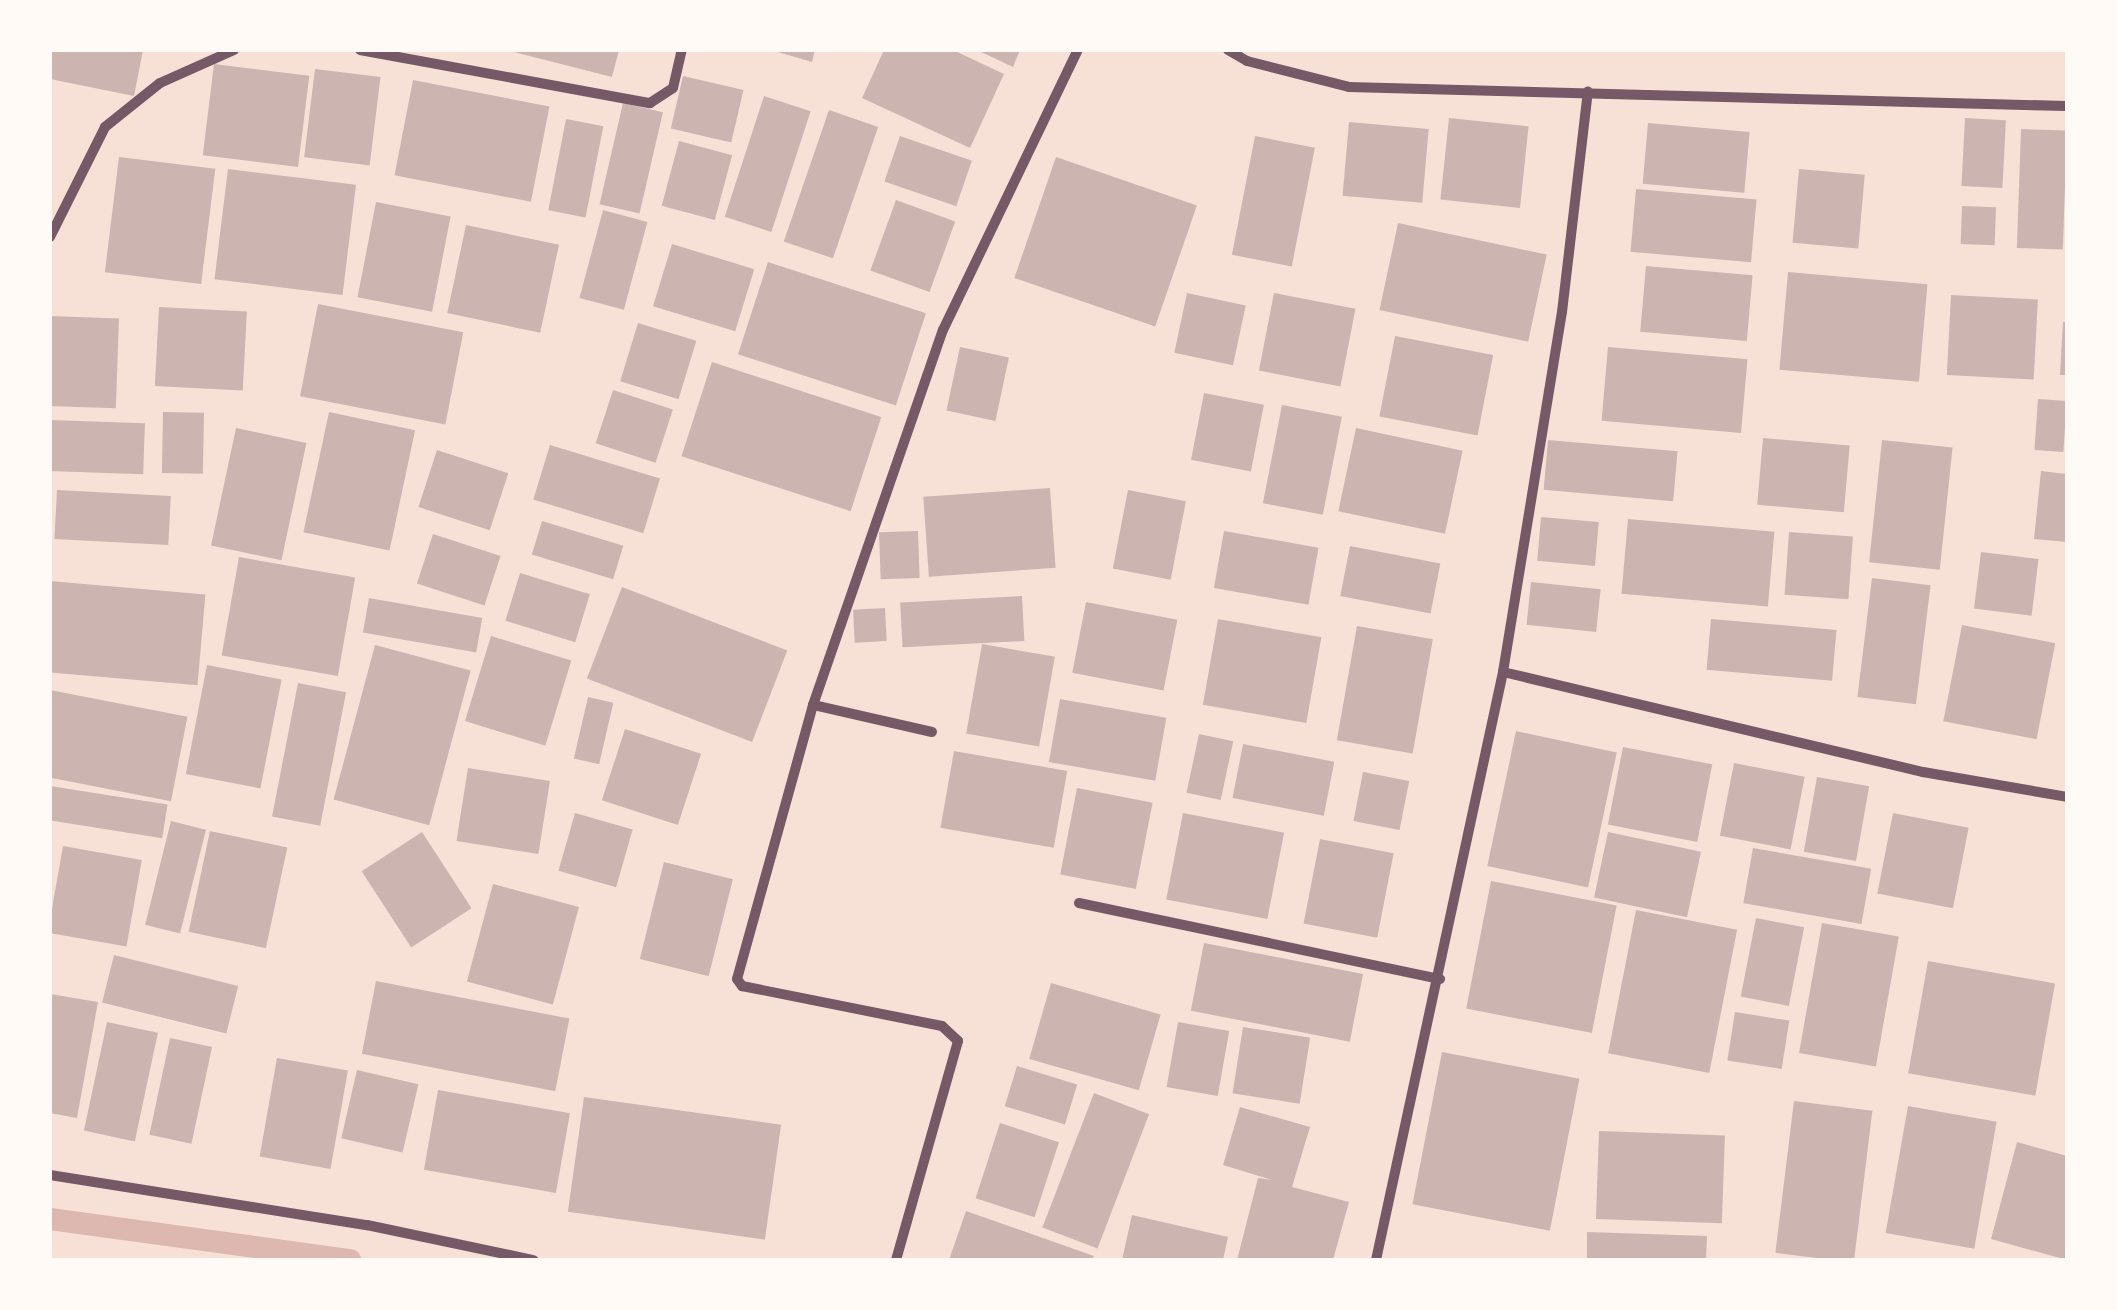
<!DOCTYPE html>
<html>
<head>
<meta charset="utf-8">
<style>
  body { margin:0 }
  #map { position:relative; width:2117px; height:1310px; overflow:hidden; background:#f7e1d7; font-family:"Archivo Narrow",sans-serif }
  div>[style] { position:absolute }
  .stream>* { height:22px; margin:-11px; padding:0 11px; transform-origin:11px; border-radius:11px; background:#dcb8b0 }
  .building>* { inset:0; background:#ccb4b1; transform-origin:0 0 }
  .minor>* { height:10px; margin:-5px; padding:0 5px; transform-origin:5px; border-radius:5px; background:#755966 }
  span { translate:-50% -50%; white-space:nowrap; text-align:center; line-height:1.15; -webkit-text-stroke:10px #fffaf5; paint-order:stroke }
  .frame { position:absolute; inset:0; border:52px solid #fffaf5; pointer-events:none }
</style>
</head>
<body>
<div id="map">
  <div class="stream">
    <div style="left:50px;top:1219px;width:303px;rotate:7.8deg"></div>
  </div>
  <div class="building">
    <div style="clip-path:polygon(50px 50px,143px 50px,134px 96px,50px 79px)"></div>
    <div style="clip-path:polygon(506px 50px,619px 50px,612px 77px)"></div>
    <div style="clip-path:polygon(771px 50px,815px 50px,812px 62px)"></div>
    <div style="clip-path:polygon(884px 50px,953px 50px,1004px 74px,970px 148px,862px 98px)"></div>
    <div style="clip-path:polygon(977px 50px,1020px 50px,1013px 67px)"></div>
    <div style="left:214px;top:64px;width:96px;height:92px;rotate:7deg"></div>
    <div style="left:315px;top:69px;width:66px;height:89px;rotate:7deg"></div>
    <div style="left:683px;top:76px;width:62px;height:54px;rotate:13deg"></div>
    <div style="left:413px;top:80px;width:139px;height:97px;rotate:11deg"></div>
    <div style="left:764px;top:96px;width:49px;height:127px;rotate:18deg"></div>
    <div style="left:623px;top:103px;width:41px;height:104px;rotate:13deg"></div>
    <div style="left:829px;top:110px;width:52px;height:139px;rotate:19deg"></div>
    <div style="left:1449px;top:118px;width:80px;height:82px;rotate:6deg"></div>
    <div style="left:1965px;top:118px;width:41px;height:68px;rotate:3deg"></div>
    <div style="left:566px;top:119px;width:38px;height:93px;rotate:11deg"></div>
    <div style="left:1349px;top:122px;width:80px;height:74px;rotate:5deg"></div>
    <div style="left:1648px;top:123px;width:102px;height:61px;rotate:5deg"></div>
    <div style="left:2021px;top:129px;width:46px;height:119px;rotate:2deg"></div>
    <div style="left:900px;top:136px;width:76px;height:48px;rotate:19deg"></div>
    <div style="left:1255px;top:136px;width:61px;height:121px;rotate:11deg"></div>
    <div style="left:679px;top:141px;width:55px;height:67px;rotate:15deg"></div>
    <div style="left:119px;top:157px;width:97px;height:116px;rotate:7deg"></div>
    <div style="left:1056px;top:157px;width:149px;height:128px;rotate:19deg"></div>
    <div style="left:228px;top:169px;width:129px;height:111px;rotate:7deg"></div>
    <div style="left:1799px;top:169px;width:66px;height:74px;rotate:5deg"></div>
    <div style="left:1636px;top:189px;width:121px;height:63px;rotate:5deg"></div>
    <div style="left:896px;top:200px;width:63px;height:75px;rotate:20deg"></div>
    <div style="left:376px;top:202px;width:76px;height:97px;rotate:11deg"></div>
    <div style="left:1962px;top:206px;width:34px;height:38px;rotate:2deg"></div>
    <div style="left:603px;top:210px;width:46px;height:91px;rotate:15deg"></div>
    <div style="left:1398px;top:223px;width:152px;height:89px;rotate:12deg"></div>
    <div style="left:466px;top:225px;width:95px;height:90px;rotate:12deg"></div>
    <div style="left:672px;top:244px;width:86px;height:65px;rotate:17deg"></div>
    <div style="left:768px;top:262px;width:166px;height:97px;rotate:18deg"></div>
    <div style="left:1646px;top:266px;width:107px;height:66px;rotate:5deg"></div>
    <div style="left:1788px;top:272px;width:140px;height:98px;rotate:5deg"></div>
    <div style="left:1187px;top:293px;width:60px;height:61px;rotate:12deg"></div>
    <div style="left:1274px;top:293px;width:83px;height:79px;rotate:11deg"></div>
    <div style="left:1951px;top:295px;width:87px;height:80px;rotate:3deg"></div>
    <div style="left:318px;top:304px;width:148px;height:94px;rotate:11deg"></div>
    <div style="left:159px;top:307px;width:88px;height:79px;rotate:3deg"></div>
    <div style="left:50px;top:316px;width:69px;height:90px;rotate:2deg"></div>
    <div style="clip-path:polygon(2063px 322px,2067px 322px,2067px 375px,2060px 375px)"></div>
    <div style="left:638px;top:323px;width:61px;height:61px;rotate:17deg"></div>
    <div style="left:1395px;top:336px;width:100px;height:82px;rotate:11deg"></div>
    <div style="left:960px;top:347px;width:50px;height:65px;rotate:12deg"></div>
    <div style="left:1608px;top:347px;width:140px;height:74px;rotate:5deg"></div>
    <div style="left:712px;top:362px;width:178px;height:99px;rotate:18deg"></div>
    <div style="left:613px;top:390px;width:63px;height:56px;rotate:18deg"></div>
    <div style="left:1204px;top:393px;width:61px;height:68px;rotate:11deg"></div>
    <div style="left:2038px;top:399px;width:29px;height:51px;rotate:4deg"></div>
    <div style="left:1282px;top:405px;width:61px;height:100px;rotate:11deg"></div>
    <div style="left:163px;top:412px;width:41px;height:61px;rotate:1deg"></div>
    <div style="left:329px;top:412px;width:88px;height:123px;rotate:12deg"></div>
    <div style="left:50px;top:420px;width:95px;height:51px;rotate:2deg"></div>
    <div style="left:236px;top:428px;width:72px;height:120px;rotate:12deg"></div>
    <div style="left:1356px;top:428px;width:109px;height:85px;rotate:12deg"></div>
    <div style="left:1763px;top:438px;width:87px;height:67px;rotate:5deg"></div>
    <div style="left:1548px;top:440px;width:130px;height:50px;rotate:5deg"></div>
    <div style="left:1882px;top:440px;width:71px;height:123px;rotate:6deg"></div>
    <div style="left:550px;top:445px;width:115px;height:57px;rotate:17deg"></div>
    <div style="left:437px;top:450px;width:75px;height:60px;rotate:18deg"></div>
    <div style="clip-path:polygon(2041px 471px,2067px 474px,2067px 542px,2034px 539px)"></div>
    <div style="left:1050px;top:488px;width:80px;height:127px;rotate:86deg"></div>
    <div style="left:57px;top:490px;width:114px;height:49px;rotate:3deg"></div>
    <div style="left:1128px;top:490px;width:59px;height:80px;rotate:11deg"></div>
    <div style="left:1541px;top:517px;width:58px;height:44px;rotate:5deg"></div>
    <div style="left:1628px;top:519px;width:147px;height:75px;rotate:5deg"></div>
    <div style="left:542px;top:521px;width:85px;height:35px;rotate:17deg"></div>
    <div style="left:918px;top:531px;width:47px;height:39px;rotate:88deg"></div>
    <div style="left:1224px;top:531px;width:96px;height:58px;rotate:10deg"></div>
    <div style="left:1789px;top:532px;width:64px;height:63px;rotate:4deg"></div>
    <div style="left:433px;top:534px;width:71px;height:52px;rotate:18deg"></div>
    <div style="left:1350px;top:546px;width:92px;height:51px;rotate:11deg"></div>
    <div style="left:1981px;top:552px;width:58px;height:57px;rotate:7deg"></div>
    <div style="left:239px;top:557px;width:118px;height:100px;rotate:10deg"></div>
    <div style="left:520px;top:573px;width:73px;height:50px;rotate:17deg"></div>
    <div style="left:1872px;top:578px;width:59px;height:120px;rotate:7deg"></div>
    <div style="left:50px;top:581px;width:156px;height:91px;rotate:5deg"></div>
    <div style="left:1531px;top:582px;width:70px;height:43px;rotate:6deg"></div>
    <div style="left:622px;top:587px;width:177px;height:98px;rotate:21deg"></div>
    <div style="left:1022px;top:596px;width:45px;height:122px;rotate:87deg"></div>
    <div style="left:369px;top:598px;width:115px;height:35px;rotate:10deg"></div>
    <div style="left:1086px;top:602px;width:93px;height:72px;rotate:11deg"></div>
    <div style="left:885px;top:608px;width:33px;height:32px;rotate:87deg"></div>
    <div style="left:1218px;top:619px;width:105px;height:87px;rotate:10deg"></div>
    <div style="left:1711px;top:619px;width:126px;height:51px;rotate:5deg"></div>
    <div style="left:1962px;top:625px;width:95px;height:98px;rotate:11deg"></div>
    <div style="left:1357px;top:626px;width:77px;height:116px;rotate:10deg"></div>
    <div style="left:491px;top:636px;width:84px;height:89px;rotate:17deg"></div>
    <div style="left:982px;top:644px;width:74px;height:91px;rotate:10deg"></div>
    <div style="left:375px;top:645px;width:99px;height:160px;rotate:15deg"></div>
    <div style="left:207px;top:665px;width:76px;height:111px;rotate:11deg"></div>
    <div style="left:298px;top:683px;width:49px;height:136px;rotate:11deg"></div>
    <div style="left:50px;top:690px;width:140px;height:86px;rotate:11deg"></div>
    <div style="left:588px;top:697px;width:26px;height:63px;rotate:13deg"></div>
    <div style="left:1060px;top:699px;width:108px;height:64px;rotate:10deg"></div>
    <div style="left:625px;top:729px;width:80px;height:75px;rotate:18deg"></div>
    <div style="left:1516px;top:731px;width:103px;height:138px;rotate:12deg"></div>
    <div style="left:1199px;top:734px;width:35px;height:60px;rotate:12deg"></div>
    <div style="left:1243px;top:744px;width:93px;height:55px;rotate:11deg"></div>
    <div style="left:1623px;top:747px;width:91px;height:79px;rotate:11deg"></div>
    <div style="left:954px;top:751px;width:115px;height:78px;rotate:10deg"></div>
    <div style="left:1734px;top:763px;width:72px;height:74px;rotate:11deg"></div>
    <div style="left:468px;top:768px;width:83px;height:74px;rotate:9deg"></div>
    <div style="left:1363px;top:772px;width:47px;height:50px;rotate:11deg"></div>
    <div style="left:1817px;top:777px;width:53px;height:76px;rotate:10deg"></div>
    <div style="left:50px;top:786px;width:119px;height:34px;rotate:9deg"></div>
    <div style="left:1077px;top:788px;width:77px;height:88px;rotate:11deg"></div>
    <div style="left:575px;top:813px;width:60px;height:60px;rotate:16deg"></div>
    <div style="left:1183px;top:813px;width:103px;height:88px;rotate:11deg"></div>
    <div style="left:1893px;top:813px;width:77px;height:82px;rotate:11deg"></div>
    <div style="left:171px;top:821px;width:36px;height:107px;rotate:14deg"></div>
    <div style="left:210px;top:831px;width:79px;height:103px;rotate:12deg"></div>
    <div style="left:422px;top:832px;width:91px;height:72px;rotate:57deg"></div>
    <div style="left:1608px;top:832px;width:95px;height:67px;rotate:12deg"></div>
    <div style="left:1320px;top:839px;width:75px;height:86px;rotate:11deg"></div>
    <div style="left:63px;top:846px;width:80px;height:88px;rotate:10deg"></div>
    <div style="left:1753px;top:848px;width:120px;height:56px;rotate:10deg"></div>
    <div style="left:664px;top:862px;width:71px;height:100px;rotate:14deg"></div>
    <div style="left:1491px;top:881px;width:128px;height:130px;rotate:11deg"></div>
    <div style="left:493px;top:884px;width:89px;height:101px;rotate:15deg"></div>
    <div style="left:1636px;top:910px;width:103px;height:146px;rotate:11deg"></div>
    <div style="left:1756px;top:918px;width:49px;height:80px;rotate:11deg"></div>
    <div style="left:1822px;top:923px;width:78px;height:132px;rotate:10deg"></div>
    <div style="left:1204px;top:943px;width:162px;height:69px;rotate:11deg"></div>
    <div style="left:114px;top:955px;width:128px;height:49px;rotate:14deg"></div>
    <div style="left:1928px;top:961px;width:129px;height:114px;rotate:10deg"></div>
    <div style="left:376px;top:981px;width:197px;height:74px;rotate:11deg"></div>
    <div style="left:1051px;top:983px;width:114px;height:79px;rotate:16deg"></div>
    <div style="clip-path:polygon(50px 994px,98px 1002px,77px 1118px,50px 1113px)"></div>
    <div style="left:1735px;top:1012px;width:55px;height:49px;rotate:9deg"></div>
    <div style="left:107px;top:1022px;width:52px;height:111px;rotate:12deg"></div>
    <div style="left:1178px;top:1022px;width:52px;height:66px;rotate:10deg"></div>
    <div style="left:1243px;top:1027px;width:68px;height:67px;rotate:9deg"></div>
    <div style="left:170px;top:1038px;width:43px;height:99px;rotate:12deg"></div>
    <div style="left:1442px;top:1052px;width:140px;height:155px;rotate:11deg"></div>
    <div style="left:277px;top:1058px;width:72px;height:100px;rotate:10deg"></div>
    <div style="left:1017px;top:1066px;width:63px;height:42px;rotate:17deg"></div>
    <div style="left:357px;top:1070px;width:63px;height:70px;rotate:13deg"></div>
    <div style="left:438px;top:1090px;width:134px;height:81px;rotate:10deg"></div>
    <div style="left:1094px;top:1093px;width:59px;height:144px;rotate:21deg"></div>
    <div style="left:584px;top:1097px;width:199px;height:116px;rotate:8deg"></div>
    <div style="left:1794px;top:1101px;width:79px;height:153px;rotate:7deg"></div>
    <div style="left:1908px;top:1106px;width:90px;height:129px;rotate:10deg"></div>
    <div style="clip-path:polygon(1240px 1107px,1310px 1127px,1292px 1187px,1349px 1202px,1333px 1260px,1237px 1260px,1258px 1178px,1272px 1180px,1223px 1165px)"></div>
    <div style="left:1000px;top:1123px;width:62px;height:79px;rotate:18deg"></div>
    <div style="left:1599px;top:1131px;width:126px;height:88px;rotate:2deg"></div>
    <div style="clip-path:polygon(2017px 1142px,2067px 1156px,2067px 1260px,1991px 1239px)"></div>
    <div style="clip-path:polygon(966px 1211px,1094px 1256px,1092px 1260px,949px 1260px)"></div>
    <div style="clip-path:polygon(1132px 1215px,1228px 1237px,1223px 1260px,1122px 1260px)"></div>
    <div style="clip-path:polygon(1587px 1232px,1707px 1236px,1706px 1260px,1587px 1260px)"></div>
  </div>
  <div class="minor">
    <div style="left:360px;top:50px;width:295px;rotate:10.4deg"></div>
    <div style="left:650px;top:103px;width:27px;rotate:-33deg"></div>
    <div style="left:673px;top:88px;width:39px;rotate:-77deg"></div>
    <div style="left:1228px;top:50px;width:22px;rotate:30deg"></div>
    <div style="left:1247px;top:61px;width:105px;rotate:14.3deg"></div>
    <div style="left:1349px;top:87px;width:718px;rotate:1.52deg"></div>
    <div style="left:50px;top:237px;width:123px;rotate:-63.4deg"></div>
    <div style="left:105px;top:127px;width:70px;rotate:-38.7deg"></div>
    <div style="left:160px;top:83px;width:81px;rotate:-24deg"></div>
    <div style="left:1503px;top:672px;width:432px;rotate:13.4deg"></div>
    <div style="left:1923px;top:772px;width:146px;rotate:9.8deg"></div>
    <div style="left:813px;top:705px;width:284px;rotate:105.5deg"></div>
    <div style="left:737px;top:979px;width:9px;rotate:54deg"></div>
    <div style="left:742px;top:986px;width:204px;rotate:11.3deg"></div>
    <div style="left:942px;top:1026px;width:22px;rotate:43deg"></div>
    <div style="left:958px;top:1041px;width:228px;rotate:105.8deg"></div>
    <div style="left:932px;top:732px;width:122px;rotate:-167.2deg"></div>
    <div style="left:813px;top:705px;width:397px;rotate:-70.9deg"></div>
    <div style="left:943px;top:330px;width:311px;rotate:-64.3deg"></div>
    <div style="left:1079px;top:903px;width:369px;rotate:11.9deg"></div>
    <div style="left:50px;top:1175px;width:321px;rotate:9deg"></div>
    <div style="left:367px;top:1225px;width:170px;rotate:11.9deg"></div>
    <div style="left:1376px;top:1260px;width:602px;rotate:-77.81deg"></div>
    <div style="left:1503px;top:672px;width:365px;rotate:-80.7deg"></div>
    <div style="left:1562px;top:312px;width:222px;rotate:-83.3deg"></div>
  </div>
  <div class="frame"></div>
</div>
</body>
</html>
